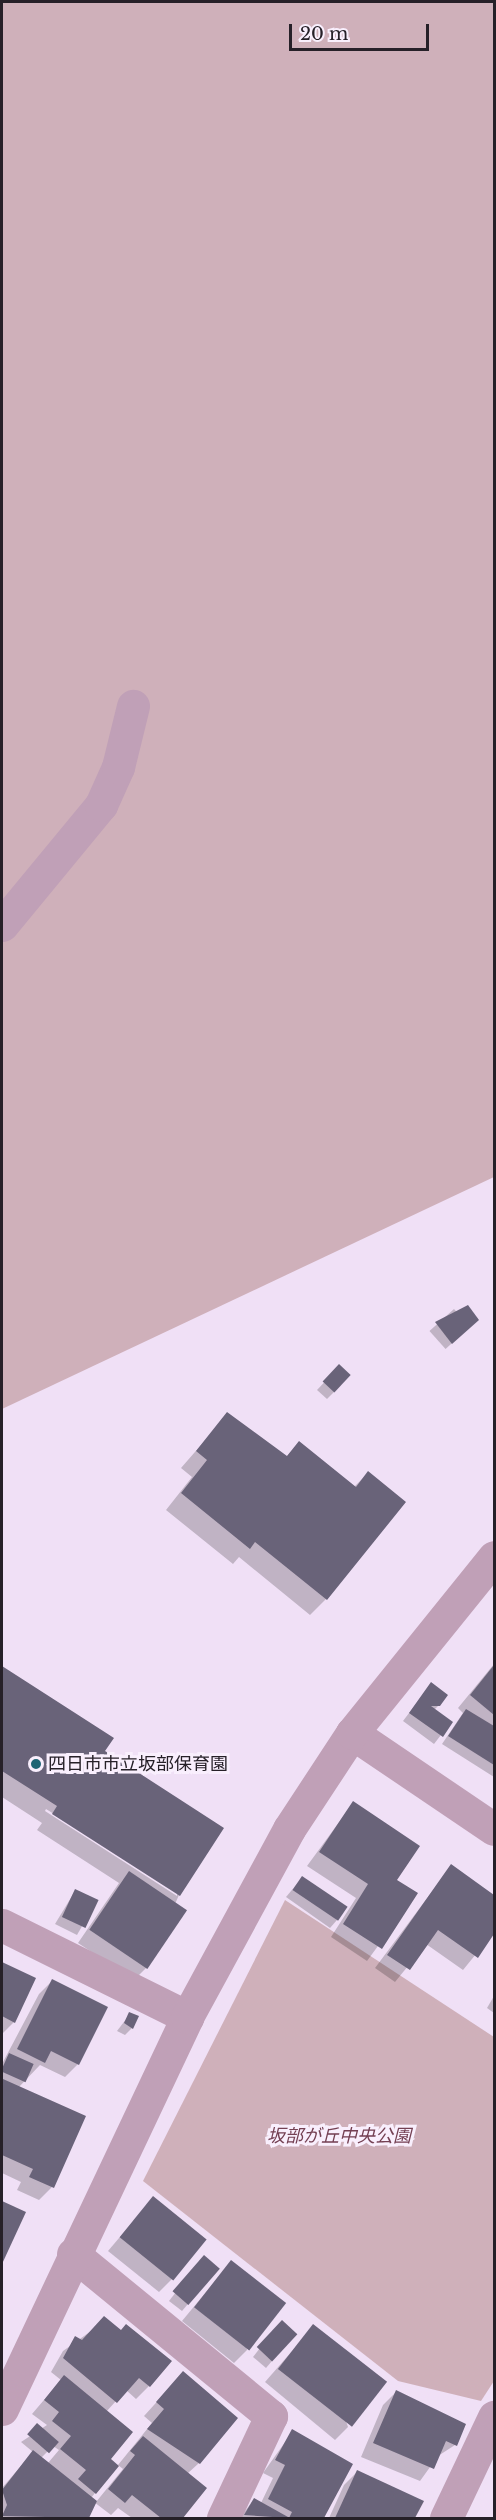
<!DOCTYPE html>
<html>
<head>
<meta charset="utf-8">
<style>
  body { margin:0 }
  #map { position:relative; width:496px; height:2520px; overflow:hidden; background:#f0e0f6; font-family:"Libre Baskerville","Noto Sans JP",serif }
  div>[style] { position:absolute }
  .green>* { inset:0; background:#cfb0ba }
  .shadow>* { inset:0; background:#0003; transform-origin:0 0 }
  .building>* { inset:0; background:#696379; transform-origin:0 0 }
  .minor>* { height:33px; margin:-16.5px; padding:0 16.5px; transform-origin:16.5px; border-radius:16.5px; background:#c0a0b7 }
  .dots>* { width:16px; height:16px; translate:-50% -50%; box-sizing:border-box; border:3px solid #f9effd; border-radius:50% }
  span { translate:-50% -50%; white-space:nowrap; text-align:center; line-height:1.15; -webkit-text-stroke:6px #f9effd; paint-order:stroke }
  .poi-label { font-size:18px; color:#262028 }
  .left { translate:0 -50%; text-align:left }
  .park-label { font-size:18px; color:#744053; font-style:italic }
  .frame { position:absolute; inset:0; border:3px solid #262028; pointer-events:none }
  .scale { position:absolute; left:289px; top:24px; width:140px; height:27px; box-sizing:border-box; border:3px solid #262028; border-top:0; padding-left:8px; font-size:18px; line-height:21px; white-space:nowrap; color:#262028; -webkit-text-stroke:4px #f9effd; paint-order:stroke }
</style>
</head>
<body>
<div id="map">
  <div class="green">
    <div style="clip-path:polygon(2px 2px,494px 2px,494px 1177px,2px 1409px)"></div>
    <div style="clip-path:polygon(285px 1900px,494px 2037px,494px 2381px,481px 2401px,398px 2381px,143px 2181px)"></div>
  </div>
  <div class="shadow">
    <div style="left:454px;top:1309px;width:24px;height:33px;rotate:48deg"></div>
    <div style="clip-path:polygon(332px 1374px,334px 1392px,327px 1399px,317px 1390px)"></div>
    <div style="clip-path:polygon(228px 1414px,286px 1457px,300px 1443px,354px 1487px,368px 1473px,326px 1599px,310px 1615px,239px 1557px,233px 1564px,166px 1510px,192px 1477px,181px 1468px)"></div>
    <div style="clip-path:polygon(494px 1664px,494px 1777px,442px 1744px,463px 1713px,458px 1708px)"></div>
    <div style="clip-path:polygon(evenodd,2px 1668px,111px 1738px,103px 1752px,179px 1895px,147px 1967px,134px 1980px,78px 1943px,119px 1883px,37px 1830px,42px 1823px,2px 1797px,2px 1668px,46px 1809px,177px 1892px,177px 1896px,45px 1811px,46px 1809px)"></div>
    <div style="clip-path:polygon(431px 1684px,439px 1705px,434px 1710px,451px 1722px,434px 1744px,403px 1721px)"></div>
    <div style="clip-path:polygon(353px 1803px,395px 1881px,416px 1894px,367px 1961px,331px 1937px,356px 1898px,307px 1866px)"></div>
    <div style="clip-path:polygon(451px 1866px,494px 1897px,494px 1932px,463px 1970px,426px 1944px,395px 1982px,375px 1968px)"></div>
    <div style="clip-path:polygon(302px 1878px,337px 1920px,330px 1928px,286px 1897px)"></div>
    <div style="clip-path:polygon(75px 1891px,97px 1900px,77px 1935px,55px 1924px)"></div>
    <div style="clip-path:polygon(2px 1964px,34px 1979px,14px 2022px,2px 2034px)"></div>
    <div style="clip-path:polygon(52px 1981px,78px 2064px,65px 2077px,40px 2065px,18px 2088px,52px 2187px,39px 2200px,17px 2190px,21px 2182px,2px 2173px,2px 2064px,39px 1994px)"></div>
    <div style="clip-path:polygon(494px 1996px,494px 2013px,487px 2008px)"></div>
    <div style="clip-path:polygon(130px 2014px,132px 2028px,125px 2035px,117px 2031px)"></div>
    <div style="clip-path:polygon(153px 2198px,172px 2279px,159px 2292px,108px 2251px)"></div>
    <div style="clip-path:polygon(2px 2203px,24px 2213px,2px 2261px)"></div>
    <div style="clip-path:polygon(231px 2262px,247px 2350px,234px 2363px,182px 2321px)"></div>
    <div style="clip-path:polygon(197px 2265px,218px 2269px,182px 2311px,169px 2301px)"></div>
    <div style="clip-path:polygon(314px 2326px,348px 2427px,335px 2440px,265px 2382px)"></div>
    <div style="clip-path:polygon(274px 2330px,295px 2334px,266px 2368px,253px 2357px)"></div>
    <div style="clip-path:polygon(evenodd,91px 2331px,149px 2386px,136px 2399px,126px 2390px,106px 2412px,109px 2459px,117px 2466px,91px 2498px,96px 2502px,123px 2469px,118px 2465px,152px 2423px,144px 2416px,183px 2373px,199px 2463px,187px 2474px,205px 2489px,181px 2518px,132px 2518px,118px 2508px,111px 2515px,94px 2502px,87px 2518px,2px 2518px,2px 2488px,33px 2452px,21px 2442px,47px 2425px,32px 2414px,61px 2380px,51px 2372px,63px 2351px,91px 2331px,53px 2446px,59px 2450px,48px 2463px,41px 2458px,53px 2446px)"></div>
    <div style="clip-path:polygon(396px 2392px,464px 2424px,455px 2445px,438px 2456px,420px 2481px,361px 2457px,383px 2405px)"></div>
    <div style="clip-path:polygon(293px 2431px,351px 2465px,322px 2518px,240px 2518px,254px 2499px,261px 2503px,273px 2478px,263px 2473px)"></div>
    <div style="clip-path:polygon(357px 2472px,422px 2501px,414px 2518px,329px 2518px,344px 2485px)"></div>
  </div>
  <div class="building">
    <div style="clip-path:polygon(468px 1305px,479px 1320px,452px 1344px,435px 1322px)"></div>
    <div style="left:339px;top:1364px;width:16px;height:24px;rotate:43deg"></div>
    <div style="clip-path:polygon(227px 1412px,287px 1456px,299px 1441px,356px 1487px,368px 1471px,406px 1502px,327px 1600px,255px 1542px,250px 1549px,181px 1493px,207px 1460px,196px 1451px)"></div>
    <div style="clip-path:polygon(494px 1665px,494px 1715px,470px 1695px)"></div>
    <div style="clip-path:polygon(2px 1666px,114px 1738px,105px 1751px,224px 1828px,180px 1896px,52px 1814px,57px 1806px,2px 1771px)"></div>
    <div style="clip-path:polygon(431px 1682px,448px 1695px,440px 1706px,431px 1706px,453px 1722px,443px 1737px,409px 1713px)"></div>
    <div style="clip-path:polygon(466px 1709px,494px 1726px,494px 1765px,448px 1736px)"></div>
    <div style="clip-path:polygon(353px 1801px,420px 1846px,397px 1880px,418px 1893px,382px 1949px,343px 1924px,368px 1884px,319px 1852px)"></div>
    <div style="clip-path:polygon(451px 1864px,494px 1895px,494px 1934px,478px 1958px,438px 1930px,410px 1970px,387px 1955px)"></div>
    <div style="left:129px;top:1871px;width:70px;height:71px;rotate:34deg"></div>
    <div style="left:302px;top:1876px;width:55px;height:17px;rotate:34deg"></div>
    <div style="left:75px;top:1889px;width:26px;height:31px;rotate:25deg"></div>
    <div style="clip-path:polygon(2px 1962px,36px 1978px,15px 2023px,2px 2016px)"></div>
    <div style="clip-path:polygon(52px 1979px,108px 2007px,79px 2065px,51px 2051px,45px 2063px,17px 2049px)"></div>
    <div style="clip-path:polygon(129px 2012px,139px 2016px,133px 2029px,124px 2023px)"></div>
    <div style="left:9px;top:2053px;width:27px;height:20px;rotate:24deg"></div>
    <div style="clip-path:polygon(3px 2079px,86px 2116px,54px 2188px,29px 2177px,33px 2169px,2px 2155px)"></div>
    <div style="left:153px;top:2196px;width:69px;height:53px;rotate:39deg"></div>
    <div style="clip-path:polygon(2px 2201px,26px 2212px,2px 2264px)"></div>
    <div style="left:204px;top:2255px;width:21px;height:48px;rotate:41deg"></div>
    <div style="left:231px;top:2260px;width:70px;height:60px;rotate:38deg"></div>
    <div style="clip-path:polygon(104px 2316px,121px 2330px,126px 2324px,172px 2361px,150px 2387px,139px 2378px,117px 2403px,63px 2358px,75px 2336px,82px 2340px)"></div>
    <div style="left:282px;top:2320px;width:21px;height:37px;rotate:43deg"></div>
    <div style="left:313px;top:2324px;width:94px;height:57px;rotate:38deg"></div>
    <div style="clip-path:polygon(183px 2371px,238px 2418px,200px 2464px,147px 2429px,164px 2409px,156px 2402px)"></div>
    <div style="clip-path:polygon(64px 2375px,133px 2432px,111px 2459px,119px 2466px,96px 2494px,78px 2479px,86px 2470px,60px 2449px,71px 2436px,52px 2421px,59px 2412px,44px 2400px)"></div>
    <div style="clip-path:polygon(396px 2390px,466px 2424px,457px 2446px,446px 2441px,434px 2469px,373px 2443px)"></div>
    <div style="left:37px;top:2423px;width:29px;height:15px;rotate:41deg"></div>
    <div style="clip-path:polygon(292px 2429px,353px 2464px,324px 2518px,289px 2518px,292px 2512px,268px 2499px,285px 2465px,275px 2460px)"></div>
    <div style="clip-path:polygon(143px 2436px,207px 2488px,183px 2518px,161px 2518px,132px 2495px,125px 2503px,108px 2489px,135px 2455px,130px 2451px)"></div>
    <div style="clip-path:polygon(33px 2450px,97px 2501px,89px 2518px,2px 2516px,7px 2505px,2px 2490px)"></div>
    <div style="clip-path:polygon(357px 2470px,424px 2501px,415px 2518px,335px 2518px)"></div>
    <div style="clip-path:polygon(254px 2498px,288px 2517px,287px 2518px,244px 2515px)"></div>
  </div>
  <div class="minor">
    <div style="left:2px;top:925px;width:156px;rotate:-50.5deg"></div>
    <div style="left:101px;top:805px;width:42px;rotate:-65.9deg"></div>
    <div style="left:118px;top:767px;width:63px;rotate:-76.2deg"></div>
    <div style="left:352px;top:1733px;width:171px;rotate:34.1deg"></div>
    <div style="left:2px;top:1925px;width:207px;rotate:26.4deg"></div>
    <div style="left:73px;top:2254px;width:256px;rotate:39.3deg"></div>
    <div style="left:271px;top:2416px;width:113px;rotate:115.2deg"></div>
    <div style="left:2px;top:2409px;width:433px;rotate:-64.7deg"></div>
    <div style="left:187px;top:2017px;width:214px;rotate:-61.5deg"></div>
    <div style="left:289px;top:1829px;width:115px;rotate:-56.7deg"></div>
    <div style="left:352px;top:1733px;width:226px;rotate:-51.1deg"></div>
    <div style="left:446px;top:2518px;width:112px;rotate:-64.6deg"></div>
  </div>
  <div class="dots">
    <div style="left:36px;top:1764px;background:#1f6575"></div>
  </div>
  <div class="poi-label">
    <span class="left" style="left:48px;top:1764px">四日市市立坂部保育園</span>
  </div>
  <div class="park-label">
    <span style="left:339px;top:2136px">坂部が丘中央公園</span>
  </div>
  <div class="frame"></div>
  <div class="scale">20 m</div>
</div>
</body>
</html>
